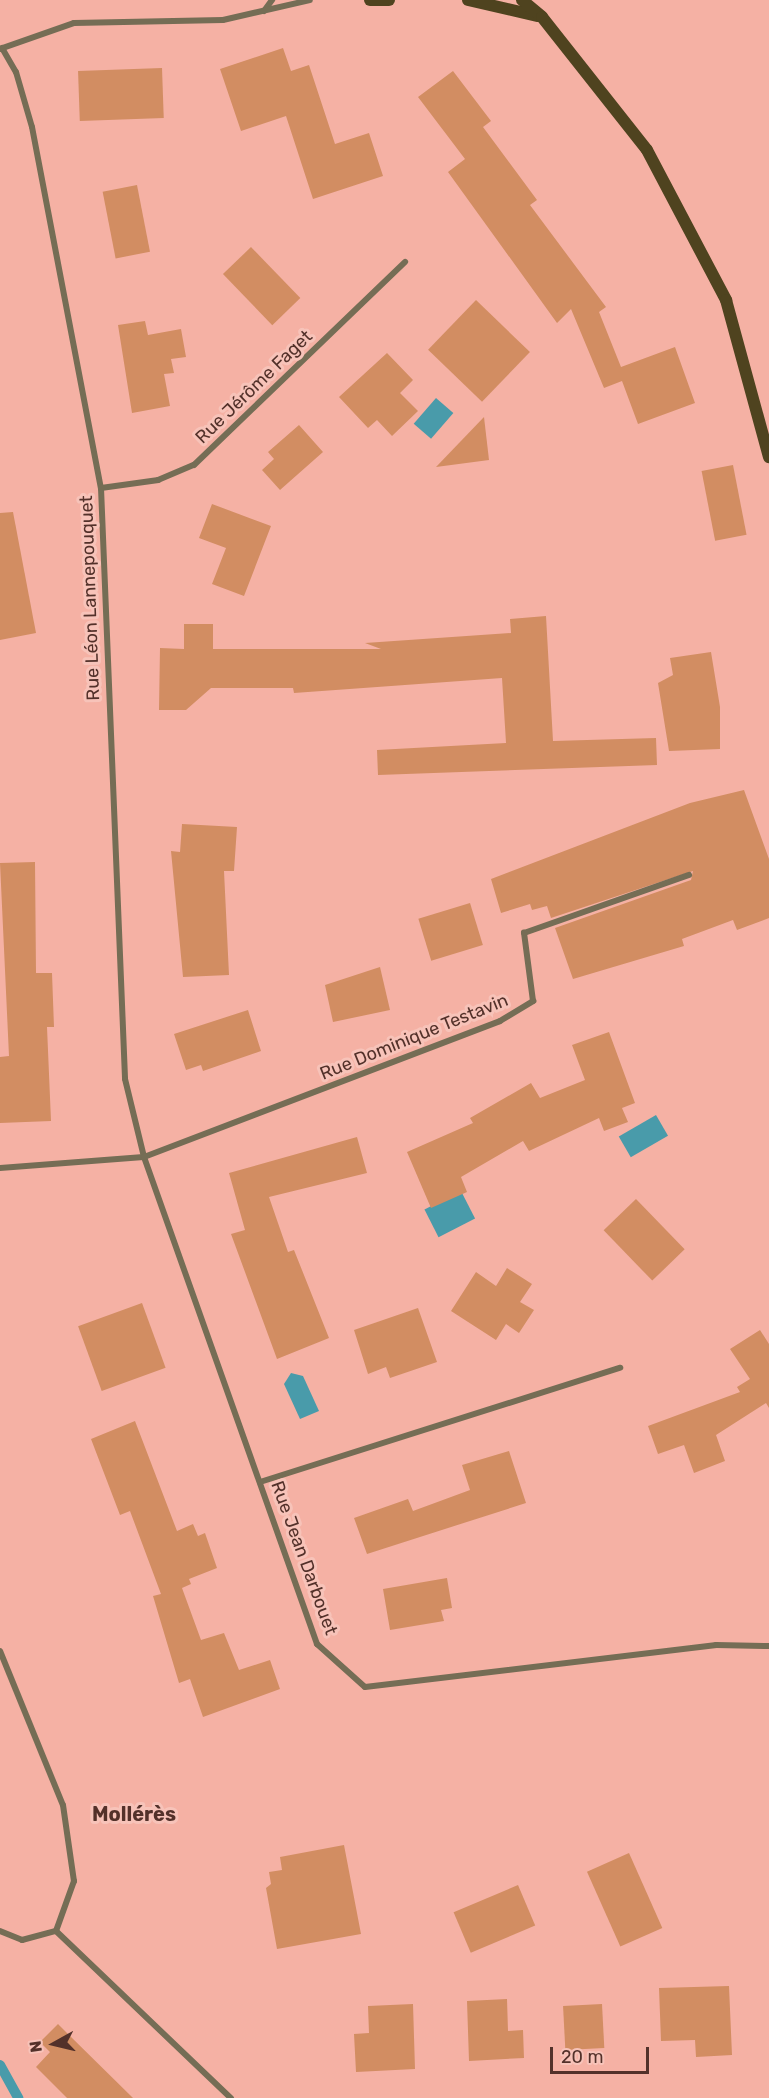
<!DOCTYPE html>
<html>
<head>
<meta charset="utf-8">
<style>
  body { margin:0 }
  #map { position:relative; width:769px; height:2098px; overflow:hidden; background:#f5b1a4; font-family:Rubik,sans-serif }
  div>[style] { position:absolute }
  .water>* { inset:0; background:#499baa; transform-origin:0 0 }
  .stream>* { height:10px; margin:-5px; padding:0 5px; transform-origin:5px; border-radius:5px; background:#499baa }
  .building>* { inset:0; background:#d28d62; transform-origin:0 0 }
  .street>* { height:6px; margin:-3px; padding:0 3px; transform-origin:3px; border-radius:3px; background:#756d55 }
  .secondary>* { height:12px; margin:-6px; padding:0 6px; transform-origin:6px; border-radius:6px; background:#4f431f }
  span { translate:-50% -50%; white-space:nowrap; text-align:center; line-height:1.15; -webkit-text-stroke:6px #f7c3b9; paint-order:stroke }
  .street-label { font-size:18px; color:#53312a }
  .neighbourhood-label { font-size:20px; color:#53312a; font-weight:700 }
  .north { position:absolute; left:24px; top:2014px; width:60px; height:60px; -webkit-text-stroke:4px #f7c3b9; paint-order:stroke; rotate:262deg; font-size:16px; font-weight:700; line-height:24px; text-align:center; color:#53312a }
  .north::after { content:''; display:block; margin:auto; width:21px; height:27px; background:#53312a; clip-path:polygon(50% 0,100% 100%,50% 72%,0 100%) }
  .scale { position:absolute; left:550px; top:2047px; width:99px; height:27px; box-sizing:border-box; border:3px solid #53312a; border-top:0; padding-left:8px; font-size:18px; line-height:21px; white-space:nowrap; color:#53312a; -webkit-text-stroke:4px #f7c3b9; paint-order:stroke }
</style>
</head>
<body>
<div id="map">
  <div class="water">
    <div style="left:436px;top:398px;width:23px;height:34px;rotate:41deg"></div>
    <div style="left:656px;top:1115px;width:24px;height:43px;rotate:60deg"></div>
    <div style="left:461px;top:1191px;width:31px;height:41px;rotate:63deg"></div>
    <div style="clip-path:polygon(291px 1373px,303px 1376px,319px 1411px,300px 1419px,284px 1384px)"></div>
  </div>
  <div class="stream">
    <div style="left:0;top:2065px;width:38px;rotate:61deg"></div>
  </div>
  <div class="building">
    <div style="clip-path:polygon(283px 48px,291px 71px,309px 65px,335px 144px,369px 133px,383px 176px,313px 199px,286px 116px,241px 131px,220px 69px)"></div>
    <div style="left:162px;top:68px;width:50px;height:84px;rotate:88deg"></div>
    <div style="clip-path:polygon(453px 71px,491px 121px,483px 127px,537px 200px,530px 205px,606px 307px,599px 312px,621px 367px,675px 347px,695px 403px,638px 424px,622px 381px,604px 388px,571px 309px,557px 323px,448px 172px,465px 159px,418px 97px)"></div>
    <div style="left:137px;top:185px;width:68px;height:35px;rotate:79deg"></div>
    <div style="left:251px;top:247px;width:71px;height:39px;rotate:46deg"></div>
    <div style="left:476px;top:300px;width:75px;height:69px;rotate:44deg"></div>
    <div style="clip-path:polygon(145px 321px,148px 335px,181px 329px,186px 357px,171px 359px,174px 373px,164px 374px,170px 406px,132px 413px,118px 325px)"></div>
    <div style="clip-path:polygon(387px 353px,413px 380px,400px 393px,418px 411px,392px 436px,377px 420px,368px 428px,339px 397px)"></div>
    <div style="clip-path:polygon(484px 417px,489px 460px,436px 467px)"></div>
    <div style="clip-path:polygon(299px 425px,323px 452px,280px 490px,262px 470px,274px 459px,268px 452px)"></div>
    <div style="left:733px;top:465px;width:71px;height:32px;rotate:79deg"></div>
    <div style="clip-path:polygon(212px 504px,271px 526px,244px 596px,212px 584px,226px 548px,199px 538px)"></div>
    <div style="clip-path:polygon(13px 512px,36px 633px,0 640px,0 513px)"></div>
    <div style="clip-path:polygon(546px 616px,553px 741px,656px 738px,657px 765px,378px 775px,377px 750px,506px 743px,502px 678px,294px 693px,293px 688px,211px 688px,186px 710px,159px 710px,160px 648px,184px 649px,184px 624px,213px 624px,213px 649px,381px 649px,365px 643px,511px 633px,510px 619px)"></div>
    <div style="clip-path:polygon(711px 652px,720px 707px,720px 749px,669px 751px,658px 683px,673px 675px,670px 658px)"></div>
    <div style="clip-path:polygon(744px 790px,769px 859px,769px 918px,737px 930px,733px 920px,682px 939px,684px 946px,573px 979px,555px 928px,691px 880px,693px 871px,551px 918px,547px 906px,532px 910px,530px 904px,501px 913px,491px 879px,690px 803px)"></div>
    <div style="clip-path:polygon(182px 824px,237px 827px,234px 871px,224px 871px,229px 975px,183px 977px,171px 851px,180px 852px)"></div>
    <div style="clip-path:polygon(35px 862px,36px 973px,52px 973px,54px 1027px,47px 1027px,51px 1121px,0 1123px,0 1057px,9px 1056px,0 863px)"></div>
    <div style="left:470px;top:903px;width:44px;height:54px;rotate:73deg"></div>
    <div style="clip-path:polygon(380px 967px,390px 1010px,333px 1022px,325px 985px)"></div>
    <div style="clip-path:polygon(248px 1010px,261px 1051px,203px 1071px,201px 1065px,186px 1070px,174px 1034px)"></div>
    <div style="clip-path:polygon(609px 1032px,635px 1103px,622px 1108px,628px 1122px,604px 1131px,599px 1118px,529px 1151px,523px 1141px,461px 1177px,467px 1192px,431px 1208px,407px 1152px,473px 1123px,470px 1118px,531px 1083px,540px 1098px,585px 1080px,572px 1045px)"></div>
    <div style="clip-path:polygon(357px 1137px,367px 1173px,269px 1197px,288px 1252px,294px 1250px,329px 1338px,277px 1359px,231px 1234px,245px 1230px,229px 1173px)"></div>
    <div style="left:636px;top:1199px;width:70px;height:45px;rotate:46deg"></div>
    <div style="clip-path:polygon(507px 1268px,532px 1284px,520px 1302px,534px 1310px,519px 1333px,506px 1324px,496px 1340px,451px 1311px,476px 1272px,496px 1286px)"></div>
    <div style="left:142px;top:1303px;width:69px;height:68px;rotate:70deg"></div>
    <div style="clip-path:polygon(418px 1308px,437px 1362px,390px 1378px,386px 1367px,368px 1374px,354px 1330px)"></div>
    <div style="clip-path:polygon(760px 1330px,769px 1344px,769px 1408px,766px 1403px,716px 1435px,725px 1461px,694px 1473px,684px 1445px,658px 1454px,648px 1426px,740px 1392px,737px 1387px,750px 1379px,730px 1349px)"></div>
    <div style="clip-path:polygon(135px 1421px,177px 1531px,193px 1524px,198px 1536px,205px 1533px,217px 1568px,189px 1579px,191px 1584px,182px 1588px,201px 1640px,224px 1633px,239px 1670px,270px 1660px,280px 1689px,203px 1717px,190px 1679px,179px 1683px,153px 1596px,161px 1594px,130px 1511px,120px 1515px,91px 1439px)"></div>
    <div style="clip-path:polygon(509px 1451px,526px 1503px,367px 1554px,354px 1518px,408px 1499px,413px 1511px,470px 1490px,462px 1465px)"></div>
    <div style="clip-path:polygon(447px 1578px,452px 1608px,441px 1610px,444px 1621px,390px 1630px,383px 1589px)"></div>
    <div style="clip-path:polygon(344px 1845px,361px 1934px,277px 1949px,266px 1888px,271px 1884px,269px 1872px,282px 1870px,280px 1857px)"></div>
    <div style="left:629px;top:1853px;width:82px;height:46px;rotate:66deg"></div>
    <div style="left:518px;top:1885px;width:44px;height:70px;rotate:67deg"></div>
    <div style="clip-path:polygon(729px 1986px,732px 2055px,696px 2057px,695px 2040px,661px 2041px,659px 1988px)"></div>
    <div style="clip-path:polygon(507px 1999px,508px 2031px,523px 2030px,524px 2058px,469px 2061px,467px 2001px)"></div>
    <div style="clip-path:polygon(413px 2004px,415px 2069px,356px 2072px,354px 2034px,369px 2033px,368px 2006px)"></div>
    <div style="left:602px;top:2004px;width:44px;height:39px;rotate:87deg"></div>
    <div style="clip-path:polygon(58px 2024px,68px 2034px,133px 2098px,67px 2098px,36px 2067px,50px 2052px,40px 2042px)"></div>
  </div>
  <div class="street">
    <div style="left:264px;top:11px;width:14px;rotate:-54deg"></div>
    <div style="left:2px;top:48px;width:28px;rotate:60deg"></div>
    <div style="left:16px;top:72px;width:57px;rotate:73.8deg"></div>
    <div style="left:32px;top:127px;width:368px;rotate:79.2deg"></div>
    <div style="left:101px;top:488px;width:591px;rotate:87.67deg"></div>
    <div style="left:125px;top:1079px;width:80px;rotate:76.3deg"></div>
    <div style="left:144px;top:1157px;width:517px;rotate:70.44deg"></div>
    <div style="left:317px;top:1644px;width:64px;rotate:41.9deg"></div>
    <div style="left:365px;top:1687px;width:354px;rotate:-6.8deg"></div>
    <div style="left:716px;top:1645px;width:53px;rotate:1.1deg"></div>
    <div style="left:0;top:49px;width:78px;rotate:-19.4deg"></div>
    <div style="left:74px;top:23px;width:149px;rotate:-1.2deg"></div>
    <div style="left:223px;top:20px;width:89px;rotate:-12.9deg"></div>
    <div style="left:101px;top:488px;width:58px;rotate:-8deg"></div>
    <div style="left:158px;top:480px;width:39px;rotate:-23deg"></div>
    <div style="left:194px;top:465px;width:293px;rotate:-43.9deg"></div>
    <div style="left:0;top:1168px;width:144px;rotate:-4.4deg"></div>
    <div style="left:144px;top:1157px;width:381px;rotate:-20.9deg"></div>
    <div style="left:500px;top:1021px;width:39px;rotate:-31deg"></div>
    <div style="left:533px;top:1001px;width:69px;rotate:-97.5deg"></div>
    <div style="left:524px;top:933px;width:175px;rotate:-19.4deg"></div>
    <div style="left:260px;top:1482px;width:378px;rotate:-17.6deg"></div>
    <div style="left:0;top:1651px;width:166px;rotate:67.8deg"></div>
    <div style="left:63px;top:1805px;width:77px;rotate:81.8deg"></div>
    <div style="left:74px;top:1881px;width:53px;rotate:109.8deg"></div>
    <div style="left:56px;top:1931px;width:242px;rotate:43.7deg"></div>
    <div style="left:0;top:1931px;width:24px;rotate:22deg"></div>
    <div style="left:22px;top:1940px;width:35px;rotate:-15deg"></div>
  </div>
  <div class="secondary">
    <div style="left:370px;top:0;width:19px"></div>
    <div style="left:468px;top:0;width:72px;rotate:12.9deg"></div>
    <div style="left:522px;top:0;width:26px;rotate:40deg"></div>
    <div style="left:542px;top:17px;width:169px;rotate:51.7deg"></div>
    <div style="left:647px;top:150px;width:170px;rotate:62.2deg"></div>
    <div style="left:726px;top:300px;width:163px;rotate:74.7deg"></div>
  </div>
  <div class="street-label">
    <span style="left:254px;top:387px;rotate:-44deg">Rue Jérôme Faget</span>
    <span style="left:90px;top:598px;rotate:-92deg">Rue Léon Lannepouquet</span>
    <span style="left:414px;top:1037px;rotate:-22deg">Rue Dominique Testavin</span>
    <span style="left:304px;top:1558px;rotate:70deg">Rue Jean Darbouet</span>
  </div>
  <div class="neighbourhood-label">
    <span style="left:134px;top:1814px">Mollérès</span>
  </div>
  <div class="north">N</div>
  <div class="scale">20 m</div>
</div>
</body>
</html>
